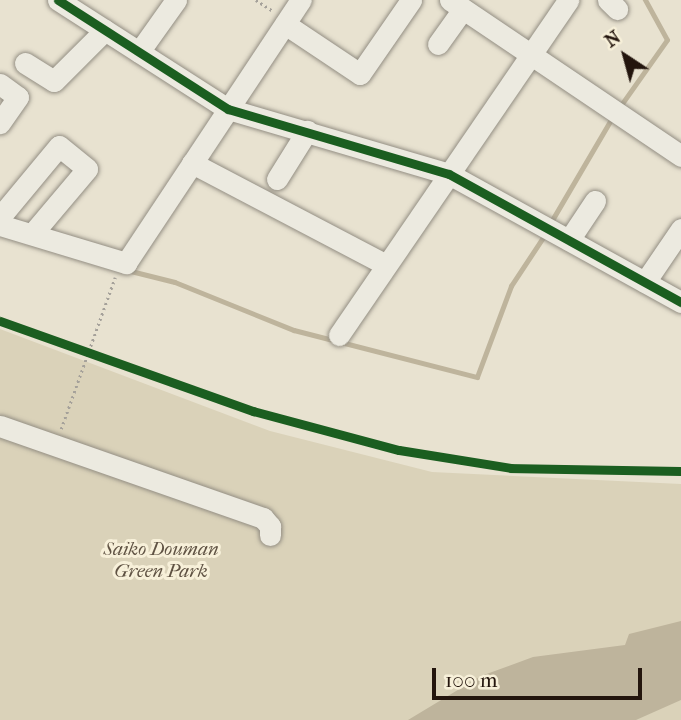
<!DOCTYPE html>
<html>
<head>
<meta charset="utf-8">
<style>
  body { margin:0 }
  #map { position:relative; width:681px; height:720px; overflow:hidden; background:#e8e2d0; font-family:"IM FELL French Canon",serif }
  div>[style] { position:absolute }
  .green>* { inset:0; background:#dad2b9 }
  .water>* { inset:0; background:#beb49c }
  .stream>* { height:4.5px; margin:-2.25px; padding:0 2.25px; transform-origin:2.25px; border-radius:2.25px; background:#beb49c }
  .path>* { height:2.5px; margin-top:-1.25px; transform-origin:0; background:repeating-linear-gradient(90deg,#a5a19a 0 2px,transparent 0 5.5px) }
  .roads { filter:drop-shadow(0 0 2px #938e83) drop-shadow(0 0 2px #938e83) }
  .minor>* { height:21px; margin:-10.5px; padding:0 10.5px; transform-origin:10.5px; border-radius:10.5px; background:#eceae0 }
  .cycleway>* { height:9px; margin:-4.5px; padding:0 4.5px; transform-origin:4.5px; border-radius:4.5px; background:#1b5e20 }
  span { translate:-50% -50%; white-space:nowrap; text-align:center; line-height:1.15; -webkit-text-stroke:6px #f7f0d9; paint-order:stroke }
  .park-label { font-size:19px; color:#5f5243; font-style:italic }
  .north { position:absolute; left:590px; top:21px; width:70px; height:70px; -webkit-text-stroke:5px #f7f0d9; paint-order:stroke; rotate:324deg; font-size:19px; font-weight:700; line-height:28px; text-align:center; color:#23150d }
  .north::after { content:''; display:block; margin:auto; width:24px; height:32px; background:#23150d; clip-path:polygon(50% 0,100% 100%,50% 72%,0 100%) }
  .scale { position:absolute; left:432px; top:668px; width:210px; height:32px; box-sizing:border-box; border:4px solid #23150d; border-top:0; padding-left:9px; font-size:21px; line-height:24px; white-space:nowrap; color:#23150d; -webkit-text-stroke:5px #f7f0d9; paint-order:stroke }
</style>
</head>
<body>
<div id="map">
  <div class="green">
    <div style="clip-path:polygon(0 329px,270px 431px,432px 472px,681px 484px,681px 720px,0 720px)"></div>
  </div>
  <div class="water">
    <div style="clip-path:polygon(681px 621px,681px 700px,636px 720px,408px 720px,481px 676px,533px 657px,625px 645px,629px 634px)"></div>
  </div>
  <div class="stream">
    <div style="left:619px;top:108px;width:83px;rotate:-54.8deg"></div>
    <div style="left:667px;top:40px;width:46px;rotate:-118.8deg"></div>
    <div style="left:551px;top:222px;width:121px;rotate:-59.6deg"></div>
    <div style="left:127px;top:270px;width:49px;rotate:14deg"></div>
    <div style="left:175px;top:282px;width:128px;rotate:22deg"></div>
    <div style="left:294px;top:330px;width:189px;rotate:14.4deg"></div>
    <div style="left:477px;top:377px;width:97px;rotate:-69.5deg"></div>
    <div style="left:511px;top:286px;width:64px;rotate:-56.6deg"></div>
  </div>
  <div class="path">
    <div style="left:256px;top:0;width:20px;rotate:33deg"></div>
    <div style="left:61px;top:429px;width:161px;rotate:-70.4deg"></div>
  </div>
  <div class="roads">
    <div class="minor">
      <div style="left:58px;top:0;width:202px;rotate:32.7deg"></div>
      <div style="left:228px;top:109px;width:230px;rotate:16.4deg"></div>
      <div style="left:449px;top:174px;width:265px;rotate:28.9deg"></div>
      <div style="left:450px;top:0;width:279px;rotate:34deg"></div>
      <div style="left:608px;top:0;width:13px;rotate:45deg"></div>
      <div style="left:285px;top:24px;width:90px;rotate:33.7deg"></div>
      <div style="left:360px;top:74px;width:90px;rotate:-55.4deg"></div>
      <div style="left:438px;top:44px;width:43px;rotate:-54.5deg"></div>
      <div style="left:139px;top:52px;width:64px;rotate:-54.6deg"></div>
      <div style="left:25px;top:63px;width:34px;rotate:32deg"></div>
      <div style="left:54px;top:81px;width:72px;rotate:-45deg"></div>
      <div style="left:0;top:84px;width:22px;rotate:36deg"></div>
      <div style="left:18px;top:97px;width:32px;rotate:125deg"></div>
      <div style="left:192px;top:163px;width:219px;rotate:27.7deg"></div>
      <div style="left:277px;top:179px;width:57px;rotate:-58deg"></div>
      <div style="left:0;top:217px;width:92px;rotate:-50.3deg"></div>
      <div style="left:59px;top:146px;width:36px;rotate:39deg"></div>
      <div style="left:87px;top:169px;width:85px;rotate:130.2deg"></div>
      <div style="left:0;top:225px;width:132px;rotate:16.8deg"></div>
      <div style="left:126px;top:263px;width:316px;rotate:-56.4deg"></div>
      <div style="left:569px;top:240px;width:47px;rotate:-56.3deg"></div>
      <div style="left:645px;top:282px;width:64px;rotate:-55.8deg"></div>
      <div style="left:339px;top:335px;width:406px;rotate:-55.6deg"></div>
      <div style="left:0;top:426px;width:279px;rotate:19.3deg"></div>
      <div style="left:263px;top:518px;width:11px;rotate:49deg"></div>
      <div style="left:270px;top:526px;width:9px;rotate:90deg"></div>
    </div>
  </div>
  <div class="cycleway">
    <div style="left:58px;top:0;width:202px;rotate:32.7deg"></div>
    <div style="left:228px;top:109px;width:230px;rotate:16.4deg"></div>
    <div style="left:449px;top:174px;width:265px;rotate:28.9deg"></div>
    <div style="left:0;top:321px;width:269px;rotate:19.6deg"></div>
    <div style="left:253px;top:411px;width:151px;rotate:15deg"></div>
    <div style="left:399px;top:450px;width:113px;rotate:9.1deg"></div>
    <div style="left:511px;top:468px;width:170px;rotate:1deg"></div>
  </div>
  <div class="park-label">
    <span style="left:161px;top:561px">Saiko Douman<br>Green Park</span>
  </div>
  <div class="north">N</div>
  <div class="scale">100 m</div>
</div>
</body>
</html>
